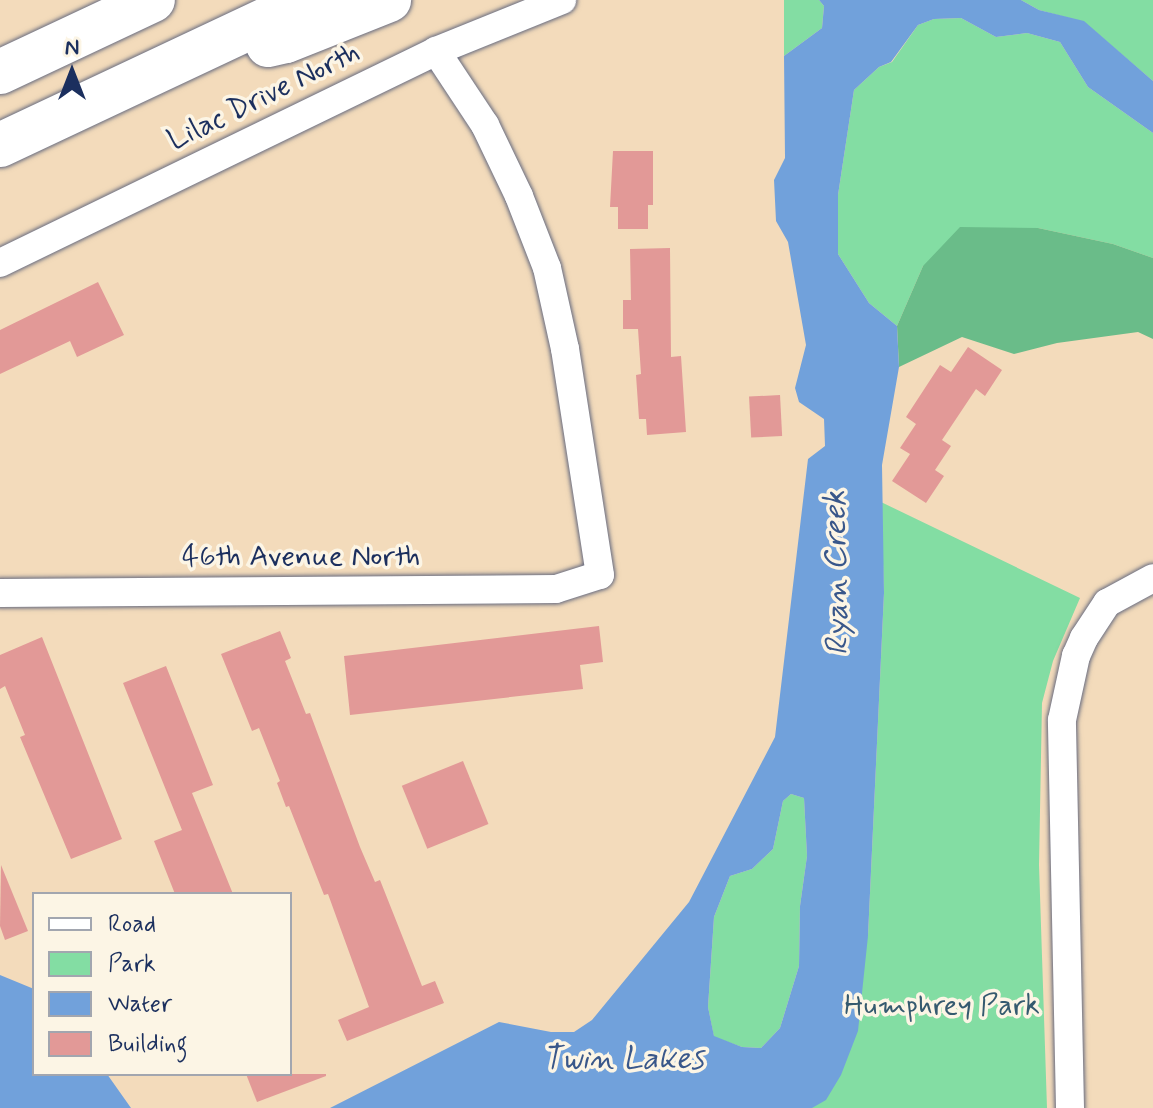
<!DOCTYPE html>
<html>
<head>
<meta charset="utf-8">
<style>
  body { margin:0 }
  #map { position:relative; width:1153px; height:1108px; overflow:hidden; background:#f3dbbb; font-family:Mynerve,sans-serif }
  div>[style] { position:absolute }
  .green>* { inset:0; background:#83dda3 }
  .forest>* { inset:0; background:#6abc89 }
  .water>* { inset:0; background:#71a1db }
  .building>* { inset:0; background:#e29997; transform-origin:0 0 }
  .roads { filter:drop-shadow(0 0 2px #676b7f) drop-shadow(0 0 2px #676b7f) }
  .minor>* { height:28px; margin:-14px; padding:0 14px; transform-origin:14px; border-radius:14px; background:#fff }
  .motorway>* { height:44px; margin:-22px; padding:0 22px; transform-origin:22px; border-radius:22px; background:#fff }
  span { translate:-50% -50%; white-space:nowrap; text-align:center; line-height:1.15; -webkit-text-stroke:7px #fcf5e5; paint-order:stroke }
  .street-label { font-size:30px; color:#1b2f5e }
  .park-label { font-size:30px; color:#355a6f }
  .water-label { font-size:32px; color:#39578a; font-style:italic }
  .legend { position:absolute; left:32px; top:892px; width:260px; height:184px; box-sizing:border-box; background:#fcf5e5; border:2px solid #a2a6af; margin:0; padding:10px 14px; list-style:none; font-size:24px; color:#1b2f5e }
  .legend li { display:flex; align-items:center; gap:16px; height:40px }
  .legend b { width:40px; border:2px solid #a2a6af }
  .north { position:absolute; left:32px; top:32px; width:80px; height:80px; -webkit-text-stroke:6px #fcf5e5; paint-order:stroke; rotate:0deg; font-size:22px; font-weight:700; line-height:32px; text-align:center; color:#1b2f5e }
  .north::after { content:''; display:block; margin:auto; width:28px; height:36px; background:#1b2f5e; clip-path:polygon(50% 0,100% 100%,50% 72%,0 100%) }
</style>
</head>
<body>
<div id="map">
  <div class="green">
    <div style="clip-path:polygon(784px 0,819px 0,824px 6px,822px 28px,784px 56px)"></div>
    <div style="clip-path:polygon(1021px 0,1153px 0,1153px 81px,1084px 22px,1039px 10px)"></div>
    <div style="clip-path:polygon(961px 18px,996px 37px,1027px 33px,1060px 42px,1088px 87px,1153px 133px,1153px 258px,1113px 244px,1038px 228px,923px 266px,897px 326px,869px 303px,838px 254px,838px 195px,854px 90px,879px 67px,892px 62px,918px 25px,934px 19px)"></div>
    <div style="clip-path:polygon(881px 502px,1080px 598px,1053px 661px,1042px 703px,1039px 865px,1047px 1108px,734px 1108px,868px 936px,884px 593px)"></div>
    <div style="clip-path:polygon(791px 794px,804px 798px,807px 856px,800px 906px,799px 966px,780px 1028px,761px 1048px,742px 1047px,714px 1037px,708px 1007px,714px 917px,730px 876px,752px 869px,773px 849px,783px 801px)"></div>
  </div>
  <div class="forest">
    <div style="clip-path:polygon(960px 227px,1038px 228px,1113px 244px,1153px 258px,1153px 339px,1138px 332px,1057px 343px,1014px 354px,962px 337px,899px 367px,897px 326px,923px 266px)"></div>
  </div>
  <div class="water">
    <div style="clip-path:polygon(evenodd,819px 0,1021px 0,1039px 10px,1084px 21px,1153px 81px,1153px 133px,1088px 87px,1060px 42px,1027px 33px,996px 37px,961px 18px,934px 19px,918px 25px,891px 62px,879px 67px,854px 90px,838px 195px,838px 254px,869px 303px,897px 326px,899px 367px,882px 465px,884px 593px,868px 936px,858px 1031px,841px 1075px,826px 1100px,812px 1108px,330px 1108px,499px 1022px,551px 1032px,574px 1032px,592px 1020px,689px 902px,775px 737px,808px 459px,825px 446px,824px 419px,799px 402px,795px 388px,806px 345px,788px 242px,776px 221px,774px 180px,785px 158px,784px 56px,822px 28px,824px 6px,819px 0,791px 794px,804px 798px,807px 856px,800px 906px,799px 966px,780px 1028px,761px 1048px,742px 1047px,714px 1036px,708px 1007px,714px 917px,730px 876px,752px 869px,773px 849px,783px 801px,791px 794px)"></div>
    <div style="clip-path:polygon(0 975px,34px 989px,34px 1074px,107px 1074px,131px 1108px,0 1108px)"></div>
  </div>
  <div class="building">
    <div style="clip-path:polygon(613px 151px,653px 151px,653px 205px,648px 205px,648px 229px,618px 229px,618px 207px,610px 207px)"></div>
    <div style="clip-path:polygon(670px 248px,671px 357px,681px 356px,686px 432px,647px 435px,646px 419px,639px 419px,636px 375px,641px 374px,638px 329px,623px 329px,623px 300px,631px 300px,630px 249px)"></div>
    <div style="clip-path:polygon(98px 282px,124px 335px,77px 357px,70px 341px,0 374px,0 330px)"></div>
    <div style="clip-path:polygon(968px 347px,1002px 370px,985px 396px,976px 389px,942px 440px,951px 446px,935px 470px,944px 476px,926px 503px,892px 481px,910px 454px,900px 448px,916px 424px,906px 417px,940px 365px,951px 372px)"></div>
    <div style="left:780px;top:395px;width:41px;height:31px;rotate:87deg"></div>
    <div style="clip-path:polygon(599px 626px,603px 662px,580px 665px,583px 689px,350px 715px,344px 656px)"></div>
    <div style="clip-path:polygon(280px 631px,291px 658px,285px 661px,306px 714px,310px 713px,360px 847px,375px 882px,380px 880px,422px 986px,435px 981px,444px 1003px,347px 1041px,338px 1020px,369px 1007px,328px 894px,324px 895px,289px 806px,286px 807px,277px 783px,280px 781px,259px 728px,252px 731px,221px 654px)"></div>
    <div style="clip-path:polygon(42px 637px,122px 839px,71px 859px,20px 737px,25px 735px,5px 686px,0 689px,0 655px)"></div>
    <div style="clip-path:polygon(166px 666px,213px 785px,192px 793px,233px 894px,175px 894px,154px 841px,182px 830px,123px 683px)"></div>
    <div style="left:463px;top:761px;width:68px;height:66px;rotate:68deg"></div>
    <div style="clip-path:polygon(1px 865px,28px 931px,5px 940px,0 926px)"></div>
    <div style="clip-path:polygon(246px 1074px,326px 1074px,326px 1076px,257px 1102px)"></div>
  </div>
  <div class="roads">
    <div class="minor">
      <div style="left:0;top:263px;width:485px;rotate:-25.9deg"></div>
      <div style="left:436px;top:51px;width:136px;rotate:-22deg"></div>
      <div style="left:0;top:593px;width:556px;rotate:-0.41deg"></div>
      <div style="left:556px;top:589px;width:46px;rotate:-17.7deg"></div>
      <div style="left:600px;top:575px;width:229px;rotate:-98.8deg"></div>
      <div style="left:565px;top:349px;width:83px;rotate:-102.5deg"></div>
      <div style="left:547px;top:268px;width:77px;rotate:-111.3deg"></div>
      <div style="left:519px;top:196px;width:79px;rotate:-115.6deg"></div>
      <div style="left:485px;top:125px;width:89px;rotate:-123.5deg"></div>
      <div style="left:1070px;top:1108px;width:388px;rotate:-91.2deg"></div>
      <div style="left:1062px;top:720px;width:66px;rotate:-77.7deg"></div>
      <div style="left:1076px;top:656px;width:20px;rotate:-66deg"></div>
      <div style="left:1084px;top:638px;width:42px;rotate:-56.7deg"></div>
      <div style="left:1107px;top:603px;width:52px;rotate:-28.5deg"></div>
    </div>
    <div class="motorway">
      <div style="left:268px;top:45px;width:18px;rotate:-13deg"></div>
      <div style="left:286px;top:41px;width:111px;rotate:-21.7deg"></div>
      <div style="left:0;top:72px;width:169px;rotate:-25.2deg"></div>
      <div style="left:0;top:145px;width:340px;rotate:-25.2deg"></div>
    </div>
  </div>
  <div class="street-label">
    <span style="left:264px;top:97px;rotate:-26deg">Lilac Drive North</span>
    <span style="left:301px;top:557px">46th Avenue North</span>
  </div>
  <div class="park-label">
    <span style="left:942px;top:1006px">Humphrey Park</span>
  </div>
  <div class="water-label">
    <span style="left:837px;top:573px;rotate:-91deg">Ryan Creek</span>
    <span style="left:623px;top:1059px">Twin Lakes</span>
  </div>
  <ul class="legend">
  <li><b style="height:10px;background:#fff"></b>Road</li>
  <li><b style="height:22px;background:#83dda3"></b>Park</li>
  <li><b style="height:22px;background:#71a1db"></b>Water</li>
  <li><b style="height:22px;background:#e29997"></b>Building</li>
  </ul>
  <div class="north">N</div>
</div>
</body>
</html>
